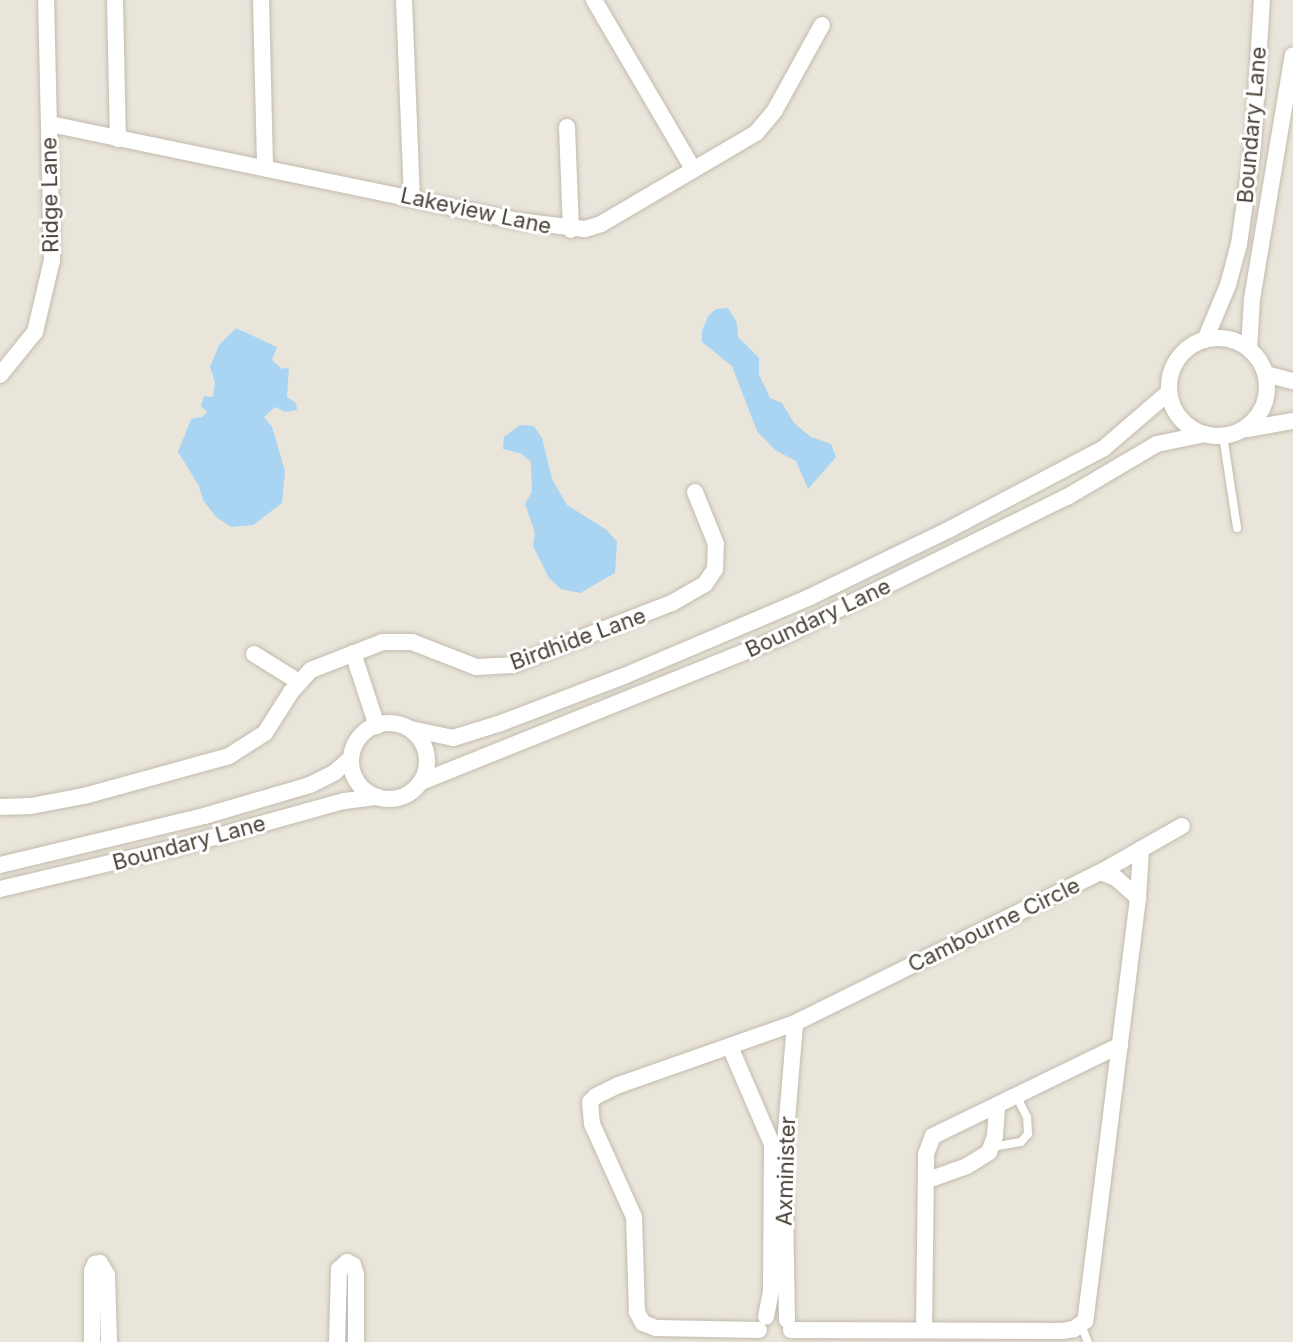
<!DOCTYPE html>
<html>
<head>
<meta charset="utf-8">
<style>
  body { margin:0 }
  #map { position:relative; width:1293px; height:1342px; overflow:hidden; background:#f6f3ec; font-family:Inter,sans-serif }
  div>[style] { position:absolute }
  .residential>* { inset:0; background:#eae5da; transform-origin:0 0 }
  .water>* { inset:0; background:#a9d4f2 }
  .roads { filter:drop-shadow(0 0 2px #c2bbae) drop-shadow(0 0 2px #c2bbae) }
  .service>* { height:8px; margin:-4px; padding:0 4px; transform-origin:4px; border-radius:4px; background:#fff }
  .minor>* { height:16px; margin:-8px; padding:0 8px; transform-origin:8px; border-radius:8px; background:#fff }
  .minor>.ring { margin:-8px; padding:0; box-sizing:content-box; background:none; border:16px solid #fff; border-radius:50% }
  span { translate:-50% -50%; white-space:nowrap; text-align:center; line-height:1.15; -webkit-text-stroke:6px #fff; paint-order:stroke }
  .street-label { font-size:22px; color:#4b4439 }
</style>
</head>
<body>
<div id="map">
  <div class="residential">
    <div style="left:0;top:0;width:1293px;height:1342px"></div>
  </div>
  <div class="water">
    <div style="clip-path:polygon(728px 308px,737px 323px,738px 337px,759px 358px,759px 374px,770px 398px,782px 403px,794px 423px,811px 437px,831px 444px,836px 457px,808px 489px,796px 461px,775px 450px,757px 431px,732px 366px,702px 342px,702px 331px,708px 316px,716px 309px)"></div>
    <div style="clip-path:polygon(236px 328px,277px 347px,272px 360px,282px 369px,289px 367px,287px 397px,296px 403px,297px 410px,285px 412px,275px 407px,264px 417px,272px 427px,285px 471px,282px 503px,253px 525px,231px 527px,216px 517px,203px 500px,199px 486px,178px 452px,191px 419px,202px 417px,207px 412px,201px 406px,204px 396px,213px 397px,215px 382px,210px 367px,219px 345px)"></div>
    <div style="clip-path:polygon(520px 425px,534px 426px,542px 438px,552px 479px,567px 505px,607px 530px,617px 542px,615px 573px,580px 593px,561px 589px,549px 578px,533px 546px,535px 533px,525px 504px,532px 492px,531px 462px,522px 454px,503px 449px,504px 437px)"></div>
  </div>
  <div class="roads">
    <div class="service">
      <div style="left:1223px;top:436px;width:93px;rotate:81.3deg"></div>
      <div style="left:992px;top:1147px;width:29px;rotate:-10deg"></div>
      <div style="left:1021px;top:1142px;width:11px;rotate:-49deg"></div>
      <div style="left:1028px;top:1134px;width:17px;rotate:-93deg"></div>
      <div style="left:1027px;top:1117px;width:22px;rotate:-117deg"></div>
      <div style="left:1081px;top:1325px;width:18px;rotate:68deg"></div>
    </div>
    <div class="minor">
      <div style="left:115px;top:0;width:139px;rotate:88.8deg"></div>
      <div style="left:261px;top:0;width:168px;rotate:88.6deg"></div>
      <div style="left:404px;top:0;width:197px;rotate:87.7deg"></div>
      <div style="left:594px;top:0;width:196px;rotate:59.6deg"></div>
      <div style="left:50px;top:124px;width:478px;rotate:11.7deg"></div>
      <div style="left:518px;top:221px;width:67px;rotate:6.8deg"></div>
      <div style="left:585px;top:229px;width:17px;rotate:-17deg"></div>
      <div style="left:601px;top:224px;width:180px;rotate:-30.4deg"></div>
      <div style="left:756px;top:133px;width:30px;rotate:-50deg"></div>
      <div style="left:775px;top:110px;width:97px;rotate:-61.1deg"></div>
      <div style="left:567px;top:127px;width:103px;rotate:87.8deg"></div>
      <div class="ring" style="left:1169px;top:338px;width:82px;height:82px"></div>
      <div style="left:1205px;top:340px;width:60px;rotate:-67.3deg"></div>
      <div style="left:1228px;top:285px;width:42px;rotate:-75deg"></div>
      <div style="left:1239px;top:244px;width:99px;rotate:-81.9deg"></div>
      <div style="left:1253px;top:146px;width:146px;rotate:-86.5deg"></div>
      <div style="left:1249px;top:349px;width:50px;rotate:-86.6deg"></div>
      <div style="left:1252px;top:299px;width:247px;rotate:-80.5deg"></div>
      <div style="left:1266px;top:374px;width:28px;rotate:15deg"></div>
      <div style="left:0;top:375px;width:55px;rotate:-50.9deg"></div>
      <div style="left:35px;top:332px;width:74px;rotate:-76.7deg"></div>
      <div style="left:52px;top:260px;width:260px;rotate:-91.3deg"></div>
      <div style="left:1247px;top:429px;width:47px;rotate:-9.9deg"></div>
      <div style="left:353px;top:653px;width:77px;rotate:71.8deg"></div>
      <div style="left:254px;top:654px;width:53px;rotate:31.9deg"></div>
      <div class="ring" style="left:351px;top:723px;width:60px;height:60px"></div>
      <div style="left:411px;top:729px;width:43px;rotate:12.1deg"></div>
      <div style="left:453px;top:738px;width:50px;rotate:-17.4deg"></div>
      <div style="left:501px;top:723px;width:132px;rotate:-20.9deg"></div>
      <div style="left:624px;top:676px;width:202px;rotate:-23deg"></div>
      <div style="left:810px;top:597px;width:156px;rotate:-25.9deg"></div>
      <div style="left:950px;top:529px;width:174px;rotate:-27.7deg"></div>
      <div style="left:1104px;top:448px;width:86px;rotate:-40.7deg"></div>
      <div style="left:421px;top:782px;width:391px;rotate:-21.9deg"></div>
      <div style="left:784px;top:636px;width:315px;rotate:-26.2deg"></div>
      <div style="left:1067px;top:497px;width:104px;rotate:-30.5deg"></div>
      <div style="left:1157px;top:444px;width:49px;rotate:-11.8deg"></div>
      <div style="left:0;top:807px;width:31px;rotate:-2deg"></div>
      <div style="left:31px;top:806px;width:54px;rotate:-10.7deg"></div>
      <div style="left:84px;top:796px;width:150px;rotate:-15.4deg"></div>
      <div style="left:229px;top:756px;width:43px;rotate:-32.6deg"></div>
      <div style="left:265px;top:733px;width:49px;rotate:-57.6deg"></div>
      <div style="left:291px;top:692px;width:30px;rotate:-48deg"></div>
      <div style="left:311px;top:670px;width:77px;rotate:-21.3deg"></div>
      <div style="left:383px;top:642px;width:29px"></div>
      <div style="left:412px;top:642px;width:69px;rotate:21.3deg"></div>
      <div style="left:476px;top:667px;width:36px;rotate:-3deg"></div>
      <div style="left:512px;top:665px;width:172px;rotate:-21.2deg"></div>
      <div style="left:672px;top:603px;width:38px;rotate:-30deg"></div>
      <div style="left:705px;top:584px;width:18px;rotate:-56deg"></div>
      <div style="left:715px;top:569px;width:25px;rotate:-88deg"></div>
      <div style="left:716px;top:544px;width:56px;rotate:-112deg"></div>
      <div style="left:0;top:865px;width:210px;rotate:-13.5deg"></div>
      <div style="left:204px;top:816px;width:110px;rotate:-16.3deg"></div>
      <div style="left:310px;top:785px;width:28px;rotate:-27deg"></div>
      <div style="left:335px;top:772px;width:21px;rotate:-41deg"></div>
      <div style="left:1101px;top:872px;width:93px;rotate:-29.6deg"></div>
      <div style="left:0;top:889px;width:191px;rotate:-13.3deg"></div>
      <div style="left:186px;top:845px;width:164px;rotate:-15.6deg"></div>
      <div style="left:344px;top:801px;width:34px;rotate:-7deg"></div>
      <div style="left:1138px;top:898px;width:49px;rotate:-86.5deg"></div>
      <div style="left:731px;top:1049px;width:103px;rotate:66.7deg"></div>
      <div style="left:772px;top:1144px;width:147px;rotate:90.4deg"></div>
      <div style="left:771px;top:1291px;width:26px;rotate:101deg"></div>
      <div style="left:928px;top:1180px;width:41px;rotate:-19.7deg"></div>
      <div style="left:967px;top:1166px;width:26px;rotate:-32deg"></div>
      <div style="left:989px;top:1152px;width:17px;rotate:-69deg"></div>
      <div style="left:995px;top:1136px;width:29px;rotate:-86deg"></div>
      <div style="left:787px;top:1320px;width:165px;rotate:-91deg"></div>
      <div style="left:784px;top:1155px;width:132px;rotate:-85.2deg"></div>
      <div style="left:759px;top:1330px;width:103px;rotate:-178.9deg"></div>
      <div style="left:656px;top:1328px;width:14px;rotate:-159deg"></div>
      <div style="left:643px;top:1323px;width:13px;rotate:-119deg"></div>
      <div style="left:637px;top:1312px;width:95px;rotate:-91.8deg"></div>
      <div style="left:634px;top:1217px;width:102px;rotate:-114.3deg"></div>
      <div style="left:592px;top:1124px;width:22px;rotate:-95deg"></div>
      <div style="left:590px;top:1102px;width:8px;rotate:-45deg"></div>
      <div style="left:596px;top:1096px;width:25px;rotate:-26deg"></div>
      <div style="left:619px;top:1085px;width:187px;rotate:-19.4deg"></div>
      <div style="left:795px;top:1023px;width:341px;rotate:-26.3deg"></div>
      <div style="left:1101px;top:872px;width:16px;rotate:22deg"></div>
      <div style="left:1116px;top:878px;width:30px;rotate:42deg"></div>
      <div style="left:1138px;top:898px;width:426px;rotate:97.1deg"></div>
      <div style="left:1085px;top:1321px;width:14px;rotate:144deg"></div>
      <div style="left:1074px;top:1329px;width:11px;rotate:170deg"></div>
      <div style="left:1063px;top:1331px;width:272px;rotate:-179.8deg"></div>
      <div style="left:924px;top:1330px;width:176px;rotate:-89.3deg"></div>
      <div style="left:926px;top:1154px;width:19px;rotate:-69deg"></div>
      <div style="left:933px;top:1136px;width:208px;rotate:-25.9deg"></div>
      <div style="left:92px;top:1342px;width:71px;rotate:-90deg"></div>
      <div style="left:92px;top:1271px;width:8px;rotate:-67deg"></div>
      <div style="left:95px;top:1264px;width:5px;rotate:-11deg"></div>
      <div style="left:100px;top:1263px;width:14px;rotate:60deg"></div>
      <div style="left:107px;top:1275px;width:67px;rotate:88.3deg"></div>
      <div style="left:337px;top:1342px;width:73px;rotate:-88.4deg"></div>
      <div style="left:339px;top:1269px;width:11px;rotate:-41deg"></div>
      <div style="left:347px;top:1262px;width:7px;rotate:27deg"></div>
      <div style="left:353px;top:1265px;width:10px;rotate:73deg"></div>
      <div style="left:356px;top:1275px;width:67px;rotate:90deg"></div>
    </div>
  </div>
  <div class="street-label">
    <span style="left:1252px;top:125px;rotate:-85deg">Boundary Lane</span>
    <span style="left:50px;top:195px;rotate:-91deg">Ridge Lane</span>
    <span style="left:476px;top:211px;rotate:12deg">Lakeview Lane</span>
    <span style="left:818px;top:618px;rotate:-25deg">Boundary Lane</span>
    <span style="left:578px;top:639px;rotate:-20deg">Birdhide Lane</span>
    <span style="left:189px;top:843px;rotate:-15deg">Boundary Lane</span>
    <span style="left:994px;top:925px;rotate:-26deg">Cambourne Circle</span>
    <span style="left:786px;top:1171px;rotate:-88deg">Axminister</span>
  </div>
</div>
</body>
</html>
